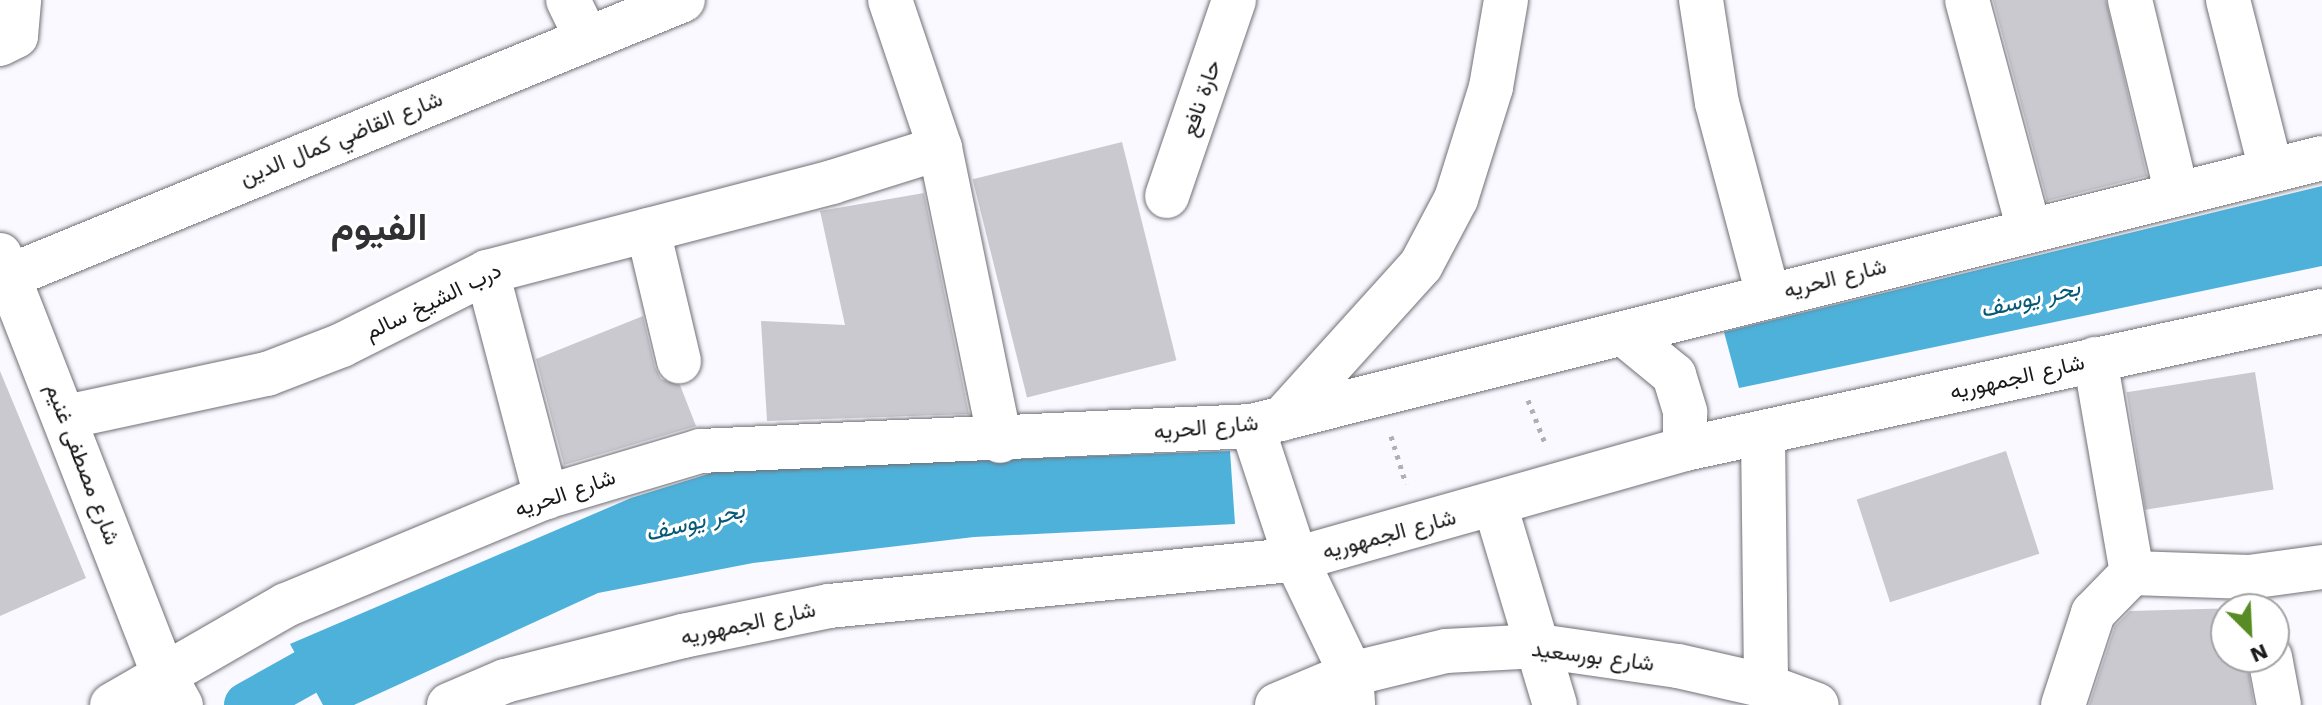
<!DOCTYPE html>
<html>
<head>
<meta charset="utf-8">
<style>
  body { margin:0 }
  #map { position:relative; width:2322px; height:705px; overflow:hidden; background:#f9f9ff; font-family:"Work Sans",Vazirmatn,sans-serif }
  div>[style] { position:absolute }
  .water>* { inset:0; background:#4eb1da }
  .canal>* { height:46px; margin:-23px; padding:0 23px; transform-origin:23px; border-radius:23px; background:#4eb1da }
  .building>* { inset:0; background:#cac9d0; transform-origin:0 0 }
  .path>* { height:5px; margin-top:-2.5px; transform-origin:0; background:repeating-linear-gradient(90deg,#afafb4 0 4px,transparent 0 10px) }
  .roads { filter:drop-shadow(0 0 2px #717076) drop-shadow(0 0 2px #717076) }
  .minor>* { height:44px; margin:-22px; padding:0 22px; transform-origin:22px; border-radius:22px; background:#fff }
  .tertiary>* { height:44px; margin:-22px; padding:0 22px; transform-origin:22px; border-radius:22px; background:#fff }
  span { translate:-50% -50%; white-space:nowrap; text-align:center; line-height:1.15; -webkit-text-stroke:6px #fff; paint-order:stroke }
  .street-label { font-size:22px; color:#19191b }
  .water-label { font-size:24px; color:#055975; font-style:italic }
  .town-label { font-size:38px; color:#303035; font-weight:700 }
  .north { position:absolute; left:2210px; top:593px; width:80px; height:80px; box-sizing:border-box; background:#fff; border:2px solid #a3a3a4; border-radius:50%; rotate:156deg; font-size:22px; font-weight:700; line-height:32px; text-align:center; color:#19191b }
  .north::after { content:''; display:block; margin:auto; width:28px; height:36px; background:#588b23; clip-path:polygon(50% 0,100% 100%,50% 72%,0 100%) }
</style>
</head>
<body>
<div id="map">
  <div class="water">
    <div style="clip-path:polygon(2322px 186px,2322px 266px,1739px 388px,1724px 332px)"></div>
    <div style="clip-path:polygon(1230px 451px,1235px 524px,974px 537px,753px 563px,598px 593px,354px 705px,323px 705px,290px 644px,631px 498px,721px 470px)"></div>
  </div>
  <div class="canal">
    <div style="left:247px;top:705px;width:124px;rotate:-29.1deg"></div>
  </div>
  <div class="building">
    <div style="clip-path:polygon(1993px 0,2106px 0,2147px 176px,2047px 201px)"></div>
    <div style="left:1122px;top:142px;width:225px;height:154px;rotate:76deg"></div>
    <div style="clip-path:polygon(924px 193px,969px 414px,767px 421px,761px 321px,845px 325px,820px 211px)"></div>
    <div style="clip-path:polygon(643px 316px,655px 367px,661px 379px,680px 385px,696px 426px,564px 465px,536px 359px)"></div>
    <div style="clip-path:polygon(0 371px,86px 578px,0 616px)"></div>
    <div style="left:2255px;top:372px;width:119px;height:130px;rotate:81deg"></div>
    <div style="left:2006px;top:451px;width:108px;height:157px;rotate:72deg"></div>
    <div style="clip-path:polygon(2239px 608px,2226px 609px,2226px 657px,2246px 657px,2254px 705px,2089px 705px,2115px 626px,2130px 611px)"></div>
  </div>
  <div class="path">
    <div style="left:1528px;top:400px;width:46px;rotate:68.4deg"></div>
    <div style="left:1391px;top:436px;width:50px;rotate:72.6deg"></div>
  </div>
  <div class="roads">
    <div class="minor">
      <div style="left:568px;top:0;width:41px;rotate:64.1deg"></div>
      <div style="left:890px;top:0;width:156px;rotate:71.3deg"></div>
      <div style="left:940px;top:148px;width:299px;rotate:78.4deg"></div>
      <div style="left:1701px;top:0;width:104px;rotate:81.2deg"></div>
      <div style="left:1717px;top:103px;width:199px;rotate:75.1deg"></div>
      <div style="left:1967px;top:0;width:238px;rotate:74.9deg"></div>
      <div style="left:2130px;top:0;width:200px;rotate:76.4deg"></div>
      <div style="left:2228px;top:0;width:175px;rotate:75.8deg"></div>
      <div style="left:0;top:44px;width:18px;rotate:-27deg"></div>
      <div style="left:16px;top:36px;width:36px;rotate:-85deg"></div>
      <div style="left:1167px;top:196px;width:207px;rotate:-71.1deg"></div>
      <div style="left:648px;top:230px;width:135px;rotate:76.7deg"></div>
      <div style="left:487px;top:272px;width:233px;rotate:75.3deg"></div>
      <div style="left:0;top:280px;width:738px;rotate:-22.29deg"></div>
      <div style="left:2095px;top:359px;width:217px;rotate:80.2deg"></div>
      <div style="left:66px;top:417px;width:206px;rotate:-12.1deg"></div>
      <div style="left:267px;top:374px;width:80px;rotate:-21.1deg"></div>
      <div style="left:342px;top:345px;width:162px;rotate:-26.7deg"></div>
      <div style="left:487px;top:272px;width:357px;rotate:-14.6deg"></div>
      <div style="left:832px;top:182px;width:113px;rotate:-17.5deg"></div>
      <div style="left:1282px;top:419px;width:207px;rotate:-47.9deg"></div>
      <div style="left:1421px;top:265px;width:75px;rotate:-62.1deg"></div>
      <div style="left:1456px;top:199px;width:117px;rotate:-72.6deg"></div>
      <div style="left:1491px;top:87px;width:88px;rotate:-80.2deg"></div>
      <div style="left:1763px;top:435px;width:251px;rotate:89.3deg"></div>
      <div style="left:1495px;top:505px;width:209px;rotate:73.3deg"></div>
      <div style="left:1296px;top:559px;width:127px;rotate:64.4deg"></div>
      <div style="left:1351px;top:674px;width:30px;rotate:86deg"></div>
      <div style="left:2270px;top:657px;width:49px;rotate:79.4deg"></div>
      <div style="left:1277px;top:705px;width:80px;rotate:-22.7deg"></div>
      <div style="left:1351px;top:674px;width:98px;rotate:-13.6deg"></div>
      <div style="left:1446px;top:651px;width:93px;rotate:-3.1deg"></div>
      <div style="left:1539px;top:646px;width:140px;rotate:8.2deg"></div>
      <div style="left:1678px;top:666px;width:90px;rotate:12.8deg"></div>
      <div style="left:1766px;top:686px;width:54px;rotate:20.4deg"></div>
      <div style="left:2063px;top:705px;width:97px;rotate:-71.9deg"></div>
      <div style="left:2093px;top:613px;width:56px;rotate:-45.7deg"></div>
      <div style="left:2132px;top:573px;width:117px;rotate:2deg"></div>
      <div style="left:2249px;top:577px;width:74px;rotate:-7.8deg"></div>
    </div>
    <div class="tertiary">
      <div style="left:0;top:255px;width:449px;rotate:68.7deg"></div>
      <div style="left:163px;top:673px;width:37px;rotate:61deg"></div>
      <div style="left:1624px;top:334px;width:65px;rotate:39.4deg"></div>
      <div style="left:1674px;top:375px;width:39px;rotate:73deg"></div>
      <div style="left:1685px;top:412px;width:37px;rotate:90deg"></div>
      <div style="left:1252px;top:426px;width:140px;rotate:71.7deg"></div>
      <div style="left:112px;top:705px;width:201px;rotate:-29.9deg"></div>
      <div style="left:286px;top:605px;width:282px;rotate:-22.6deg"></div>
      <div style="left:546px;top:497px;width:161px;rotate:-16.6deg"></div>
      <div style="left:700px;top:451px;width:553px;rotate:-2.59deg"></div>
      <div style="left:1252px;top:426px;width:1103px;rotate:-14.06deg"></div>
      <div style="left:449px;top:705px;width:61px;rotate:-23.2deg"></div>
      <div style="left:505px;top:681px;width:184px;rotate:-14.2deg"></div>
      <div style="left:683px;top:636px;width:149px;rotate:-11.6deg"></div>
      <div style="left:829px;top:606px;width:469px;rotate:-5.7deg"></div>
      <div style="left:1296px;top:559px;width:404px;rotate:-15.8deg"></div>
      <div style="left:1685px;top:449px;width:652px;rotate:-12.22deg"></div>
    </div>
  </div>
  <div class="street-label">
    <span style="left:1201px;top:98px;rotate:-71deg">حارة نافع</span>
    <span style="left:341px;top:138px;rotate:-22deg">شارع القاضي كمال الدين</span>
    <span style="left:1835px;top:278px;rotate:-14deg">شارع الحريه</span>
    <span style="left:433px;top:301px;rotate:-26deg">درب الشيخ سالم</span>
    <span style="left:2017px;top:377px;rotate:-13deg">شارع الجمهوريه</span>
    <span style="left:1206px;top:427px;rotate:-5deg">شارع الحريه</span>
    <span style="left:83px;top:464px;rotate:69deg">شارع مصطفى غنيم</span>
    <span style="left:565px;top:493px;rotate:-19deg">شارع الحريه</span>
    <span style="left:1389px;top:534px;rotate:-15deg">شارع الجمهوريه</span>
    <span style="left:748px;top:623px;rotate:-12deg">شارع الجمهوريه</span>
    <span style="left:1593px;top:656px;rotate:7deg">شارع بورسعيد</span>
  </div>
  <div class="water-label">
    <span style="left:2030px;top:299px;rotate:-13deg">بحر يوسف</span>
    <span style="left:695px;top:522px;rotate:-14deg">بحر يوسف</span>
  </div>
  <div class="town-label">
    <span style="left:379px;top:228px">الفيوم</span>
  </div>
  <div class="north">N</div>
</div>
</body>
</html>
